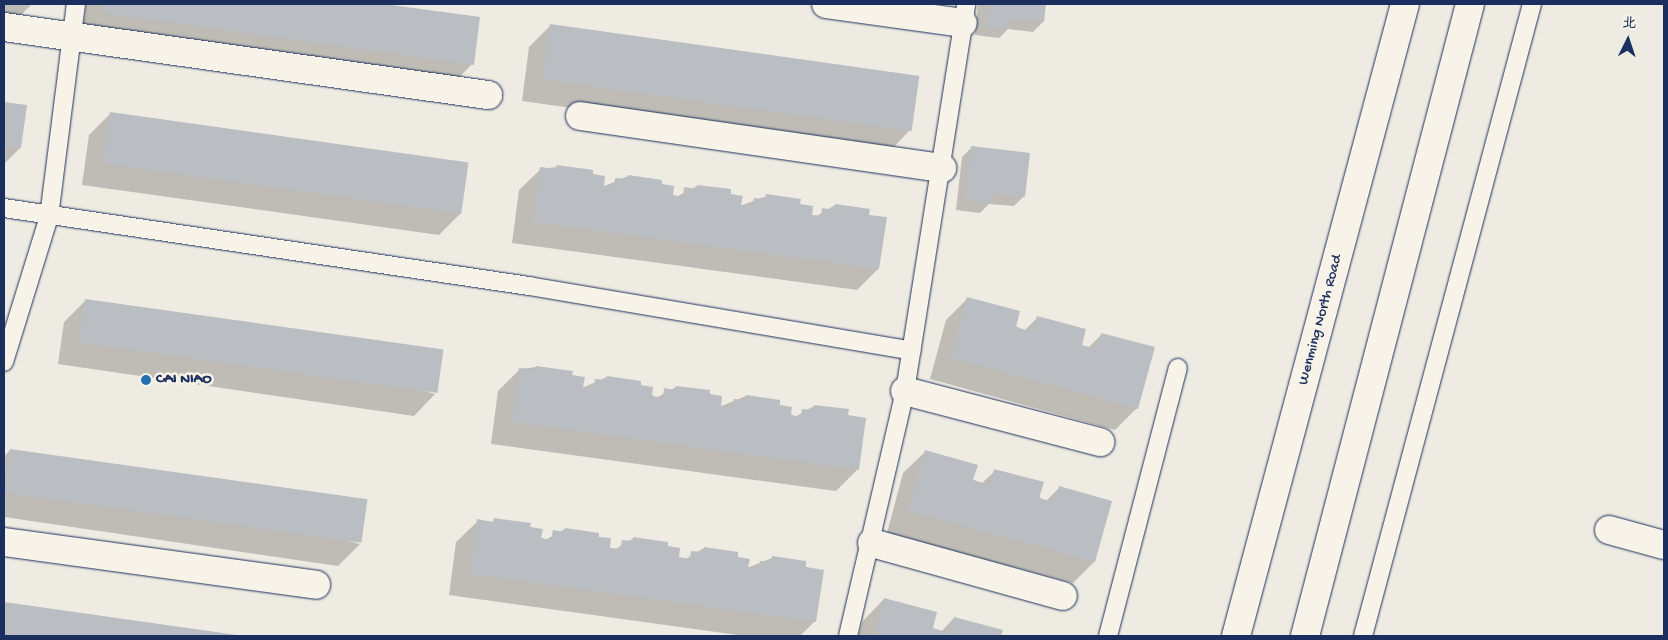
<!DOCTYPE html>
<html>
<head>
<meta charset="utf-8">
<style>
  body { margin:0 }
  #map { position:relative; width:1668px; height:640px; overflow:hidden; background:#eeebe2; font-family:"Gochi Hand","LXGW WenKai TC",sans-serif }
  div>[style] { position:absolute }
  .shadow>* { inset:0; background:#0003 }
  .building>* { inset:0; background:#babdc2; transform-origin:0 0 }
  .roads { filter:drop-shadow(0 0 1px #1b2f5e) drop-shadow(0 0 1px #1b2f5e) }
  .lane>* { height:18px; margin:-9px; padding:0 9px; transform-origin:9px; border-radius:9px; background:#f7f3e8 }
  .street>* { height:28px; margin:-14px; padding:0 14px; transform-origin:14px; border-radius:14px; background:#f7f3e8 }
  .secondary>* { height:28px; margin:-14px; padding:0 14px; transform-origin:14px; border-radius:14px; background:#f7f3e8 }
  .dots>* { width:14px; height:14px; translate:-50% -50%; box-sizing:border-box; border:2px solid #f7f3e8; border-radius:50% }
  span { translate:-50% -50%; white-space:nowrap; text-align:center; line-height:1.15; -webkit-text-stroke:5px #f7f3e8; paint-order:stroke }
  .street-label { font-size:15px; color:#1b2f5e }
  .poi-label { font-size:15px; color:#1b2f5e; font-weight:700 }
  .left { translate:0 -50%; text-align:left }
  .frame { position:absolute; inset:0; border:5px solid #1b2f5e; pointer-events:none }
  .north { position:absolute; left:1603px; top:15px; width:50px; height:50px; -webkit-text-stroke:4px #f7f3e8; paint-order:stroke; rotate:4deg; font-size:14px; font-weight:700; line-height:20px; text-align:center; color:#1b2f5e }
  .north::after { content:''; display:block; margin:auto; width:18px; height:22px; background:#1b2f5e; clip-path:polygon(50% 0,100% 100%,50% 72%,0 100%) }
</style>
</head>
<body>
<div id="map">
  <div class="shadow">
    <div style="clip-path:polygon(4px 4px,32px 4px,12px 24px,4px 23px)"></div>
    <div style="clip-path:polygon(86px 4px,375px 4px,479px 18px,472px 64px,451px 86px,82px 34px)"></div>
    <div style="clip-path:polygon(978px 4px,1045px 4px,1043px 22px,1033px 32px,1008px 29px,999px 38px,975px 35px)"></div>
    <div style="clip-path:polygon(551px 25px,910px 130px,889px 152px,522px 101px,529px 47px)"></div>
    <div style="clip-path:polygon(4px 103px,26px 106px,20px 148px,4px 164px)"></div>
    <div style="clip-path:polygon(111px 113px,461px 213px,439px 235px,82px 185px,89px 135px)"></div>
    <div style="clip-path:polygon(972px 147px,1024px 196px,1014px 206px,989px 204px,980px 213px,956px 210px,962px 157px)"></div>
    <div style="clip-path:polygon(557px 167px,592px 176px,602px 187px,628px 176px,660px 185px,676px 197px,697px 186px,729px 195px,740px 206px,767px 196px,799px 205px,815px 217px,835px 205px,867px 216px,878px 269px,857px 290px,512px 243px,519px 190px,541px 169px)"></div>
    <div style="clip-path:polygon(968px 298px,1024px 331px,1038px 317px,1080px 346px,1088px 348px,1102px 334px,1137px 408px,1115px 430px,930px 379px,946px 320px)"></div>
    <div style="clip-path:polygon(86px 300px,435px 394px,414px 416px,58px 364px,64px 322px)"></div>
    <div style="clip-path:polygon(537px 367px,571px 376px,582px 388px,607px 377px,640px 386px,656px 398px,676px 387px,709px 396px,719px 407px,746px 396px,778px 406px,795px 417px,814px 406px,847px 416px,858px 469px,836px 491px,491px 444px,498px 391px,520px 369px)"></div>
    <div style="clip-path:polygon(10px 450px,360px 544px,338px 566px,4px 517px,4px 457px)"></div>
    <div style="clip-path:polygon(925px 452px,981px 484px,995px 471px,1046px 501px,1059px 488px,1094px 562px,1073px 583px,887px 533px,903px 473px)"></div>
    <div style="clip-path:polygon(478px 521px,529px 524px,528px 528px,545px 540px,565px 529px,597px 538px,614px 550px,634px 538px,666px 548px,684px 560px,704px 548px,736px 558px,747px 568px,772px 558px,804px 568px,815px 621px,800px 636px,745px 636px,449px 595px,456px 542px)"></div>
    <div style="clip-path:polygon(884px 599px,931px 629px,941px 632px,954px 618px,1002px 631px,1000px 636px,858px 636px,863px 621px)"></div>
    <div style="clip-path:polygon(4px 604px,236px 636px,4px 636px)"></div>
  </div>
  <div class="building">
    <div style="clip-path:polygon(104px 4px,384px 4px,480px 17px,474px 65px,103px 13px)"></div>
    <div style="clip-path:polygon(987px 4px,1046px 4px,1044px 22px,1011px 19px,1010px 29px,984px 26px)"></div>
    <div style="left:550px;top:24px;width:373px;height:56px;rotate:8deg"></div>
    <div style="clip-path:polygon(4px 102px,27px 105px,21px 148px,4px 146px)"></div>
    <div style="left:110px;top:112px;width:362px;height:52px;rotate:8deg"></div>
    <div style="clip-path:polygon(971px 146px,1030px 153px,1025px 197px,992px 193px,991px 203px,965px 200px)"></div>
    <div style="clip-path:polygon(557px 165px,593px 170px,593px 174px,605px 176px,604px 186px,614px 187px,615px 178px,627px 179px,628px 175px,662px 180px,662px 184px,674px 186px,673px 195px,683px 197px,684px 187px,696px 189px,697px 185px,731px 189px,731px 194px,743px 196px,741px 205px,753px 206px,754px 198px,765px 199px,766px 194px,801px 199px,800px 204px,813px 206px,812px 215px,821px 216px,822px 208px,834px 210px,835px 204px,870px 209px,869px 215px,887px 217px,879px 269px,533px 222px,540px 167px,556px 169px)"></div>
    <div style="clip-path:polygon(967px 297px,1020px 311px,1016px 327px,1033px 332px,1037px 316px,1086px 329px,1082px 345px,1097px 349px,1101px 333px,1155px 347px,1138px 409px,951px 358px)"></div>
    <div style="left:85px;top:299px;width:362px;height:44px;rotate:8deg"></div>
    <div style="clip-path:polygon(536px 366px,573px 371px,572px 375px,585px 377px,583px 387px,594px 388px,595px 379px,606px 380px,607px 376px,641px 381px,641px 385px,653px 387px,652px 396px,663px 398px,664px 388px,675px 390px,676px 386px,710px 390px,710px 394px,722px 396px,721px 406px,732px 407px,734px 399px,745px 400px,746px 395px,780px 400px,780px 405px,792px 407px,791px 415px,801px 417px,802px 409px,813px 410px,814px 405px,849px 409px,848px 415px,866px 418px,859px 470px,512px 422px,519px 368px,535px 370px)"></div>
    <div style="left:10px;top:449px;width:361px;height:44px;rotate:8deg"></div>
    <div style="clip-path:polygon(925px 450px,978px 465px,973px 480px,990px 485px,994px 469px,1044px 482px,1039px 498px,1054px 502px,1059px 486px,1112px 501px,1095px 562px,908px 511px)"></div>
    <div style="clip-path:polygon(494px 518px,531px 523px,530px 527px,543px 529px,541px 538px,551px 540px,553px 530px,564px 532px,565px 528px,599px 533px,599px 537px,611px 538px,610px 548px,620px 549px,622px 540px,633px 541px,633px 537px,668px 542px,668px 546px,680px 548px,679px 557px,690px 559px,691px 551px,703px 552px,704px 547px,738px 552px,738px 557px,750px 559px,748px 567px,758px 569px,760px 561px,771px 562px,772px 556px,806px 561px,806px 567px,824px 570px,816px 622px,470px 574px,477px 519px,493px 522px)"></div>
    <div style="clip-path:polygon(884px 598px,937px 612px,933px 628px,949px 633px,954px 617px,1003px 630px,1001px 636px,874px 636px)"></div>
    <div style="clip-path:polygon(4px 602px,237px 635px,236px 636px,4px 636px)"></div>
  </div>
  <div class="roads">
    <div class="lane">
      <div style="left:4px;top:208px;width:531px;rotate:8.45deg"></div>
      <div style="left:529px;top:286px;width:388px;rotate:9.6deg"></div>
      <div style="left:4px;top:362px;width:152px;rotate:-72.8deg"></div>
      <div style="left:49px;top:217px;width:215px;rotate:-82.8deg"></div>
      <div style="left:848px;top:636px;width:252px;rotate:-76.9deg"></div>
      <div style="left:905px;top:391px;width:392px;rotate:-81deg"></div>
      <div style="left:1108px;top:636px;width:277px;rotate:-75.4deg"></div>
      <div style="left:1363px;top:636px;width:654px;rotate:-75.03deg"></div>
    </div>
    <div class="street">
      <div style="left:826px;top:4px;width:138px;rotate:7.9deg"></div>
      <div style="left:4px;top:27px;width:489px;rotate:8deg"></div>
      <div style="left:580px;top:116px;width:366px;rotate:8.2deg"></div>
      <div style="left:905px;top:391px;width:202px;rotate:14.7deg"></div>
      <div style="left:1609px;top:530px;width:57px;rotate:15.3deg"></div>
      <div style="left:4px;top:542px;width:315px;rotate:7.8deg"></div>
      <div style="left:872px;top:543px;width:198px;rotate:15.5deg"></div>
    </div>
    <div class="secondary">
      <div style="left:1236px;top:636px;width:654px;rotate:-75.03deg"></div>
      <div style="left:1305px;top:636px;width:653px;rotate:-75.37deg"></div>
    </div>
  </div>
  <div class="dots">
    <div style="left:146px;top:380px;background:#1f6fb2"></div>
  </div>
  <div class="street-label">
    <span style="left:1321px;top:320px;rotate:-75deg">Wenming North Road</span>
  </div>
  <div class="poi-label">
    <span class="left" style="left:156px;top:380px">CAI NIAO</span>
  </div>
  <div class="frame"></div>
  <div class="north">北</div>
</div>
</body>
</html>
